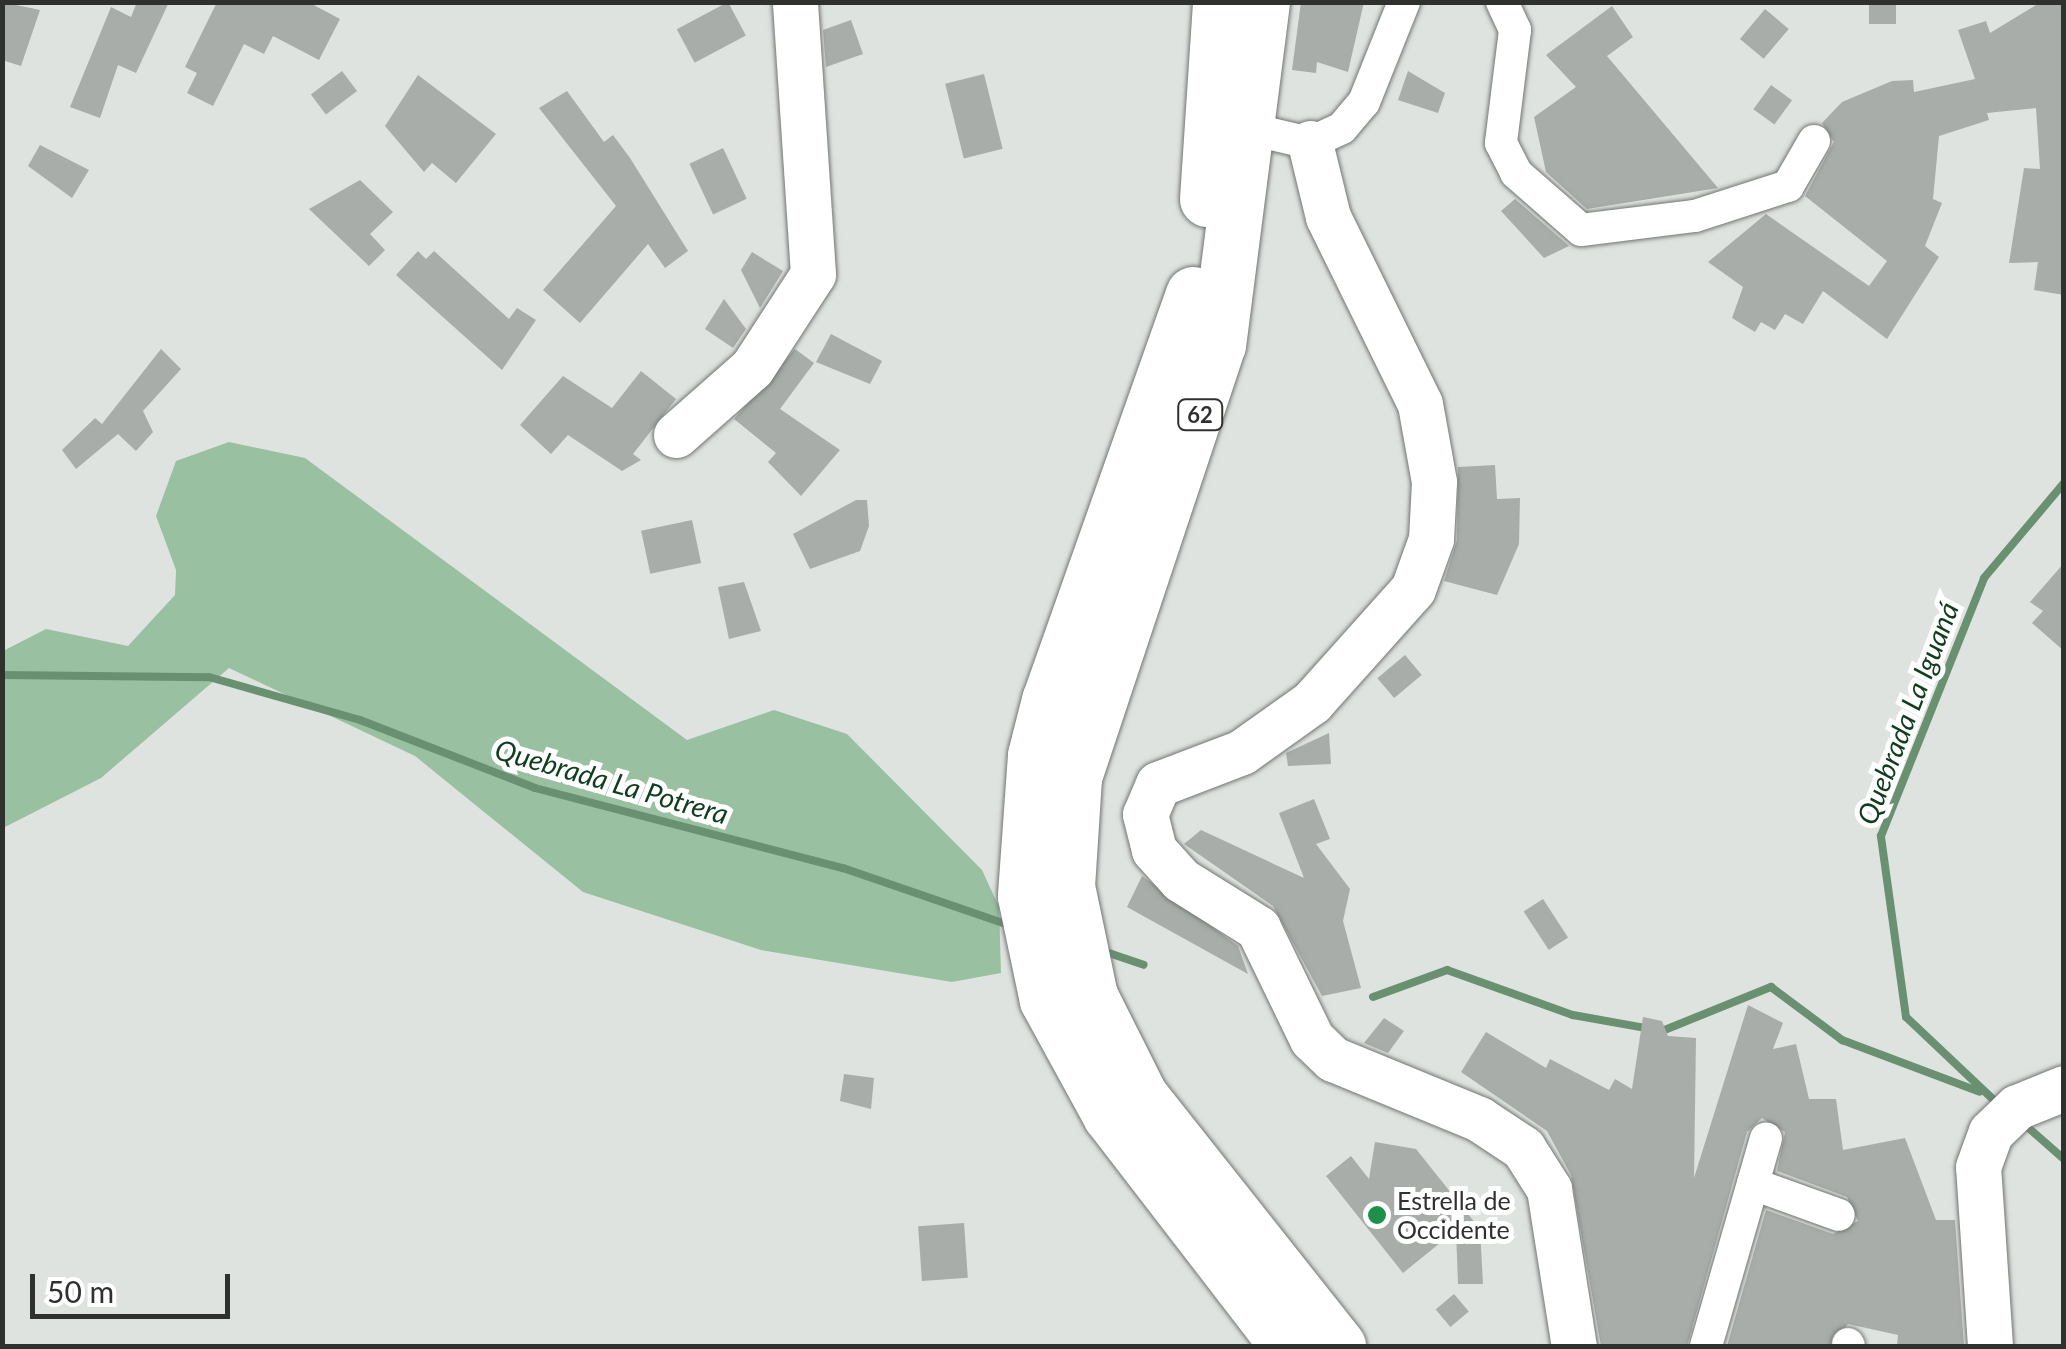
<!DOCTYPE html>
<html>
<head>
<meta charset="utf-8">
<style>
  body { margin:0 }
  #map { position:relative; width:2066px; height:1349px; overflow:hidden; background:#dfe3df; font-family:Lato,sans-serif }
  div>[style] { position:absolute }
  .forest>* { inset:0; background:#99c0a1 }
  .stream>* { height:8px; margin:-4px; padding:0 4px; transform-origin:4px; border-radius:4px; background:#6a9072 }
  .building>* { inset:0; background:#a8ada9; transform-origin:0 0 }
  .roads { filter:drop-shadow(0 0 2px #727673) drop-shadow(0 0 2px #727673) }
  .street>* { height:32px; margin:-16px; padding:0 16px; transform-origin:16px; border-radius:16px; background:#fff }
  .secondary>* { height:45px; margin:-22.5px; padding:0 22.5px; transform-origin:22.5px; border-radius:22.5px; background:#fff }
  .highway>* { height:55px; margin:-27.5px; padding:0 27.5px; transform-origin:27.5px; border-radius:27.5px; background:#fff }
  .dots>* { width:28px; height:28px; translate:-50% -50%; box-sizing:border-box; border:5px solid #fff; border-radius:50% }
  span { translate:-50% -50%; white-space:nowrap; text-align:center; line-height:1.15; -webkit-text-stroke:10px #fff; paint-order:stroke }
  .shield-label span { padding:2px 8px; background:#fff; border:2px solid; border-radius:8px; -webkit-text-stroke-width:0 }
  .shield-label { font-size:22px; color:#2f312f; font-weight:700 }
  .poi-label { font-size:25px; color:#2f312f }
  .left { translate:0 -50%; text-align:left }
  .water-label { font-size:28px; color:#103d1e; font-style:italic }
  .frame { position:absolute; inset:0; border:5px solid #2f312f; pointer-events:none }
  .scale { position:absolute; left:30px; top:1274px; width:200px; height:45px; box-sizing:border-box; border:5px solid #2f312f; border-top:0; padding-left:12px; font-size:30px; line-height:35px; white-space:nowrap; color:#2f312f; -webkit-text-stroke:8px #fff; paint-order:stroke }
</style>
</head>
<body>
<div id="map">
  <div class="forest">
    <div style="clip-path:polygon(229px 442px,305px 458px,687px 740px,774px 710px,847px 734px,982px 870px,999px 907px,1001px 973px,952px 982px,761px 950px,583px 892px,415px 756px,229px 668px,101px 778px,3px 828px,3px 651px,46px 629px,128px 646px,175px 595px,176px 570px,156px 516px,176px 461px)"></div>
  </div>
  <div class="stream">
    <div style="left:2px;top:675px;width:207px;rotate:0.6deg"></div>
    <div style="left:209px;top:677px;width:157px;rotate:15.9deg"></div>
    <div style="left:360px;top:720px;width:188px;rotate:21.2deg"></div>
    <div style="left:535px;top:788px;width:318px;rotate:14.6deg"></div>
    <div style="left:843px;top:868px;width:176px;rotate:19deg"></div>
    <div style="left:1100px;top:950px;width:46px;rotate:18.8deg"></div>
    <div style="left:1373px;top:997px;width:79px;rotate:-20deg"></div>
    <div style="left:1447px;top:970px;width:134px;rotate:19.7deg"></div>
    <div style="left:1573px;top:1015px;width:90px;rotate:10.2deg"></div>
    <div style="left:1662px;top:1031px;width:118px;rotate:-22deg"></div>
    <div style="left:1771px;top:987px;width:89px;rotate:36.7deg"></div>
    <div style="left:1842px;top:1040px;width:147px;rotate:20.6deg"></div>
    <div style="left:1997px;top:1103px;width:125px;rotate:-136.6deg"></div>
    <div style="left:1906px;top:1017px;width:183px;rotate:-97.9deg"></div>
    <div style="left:1881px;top:836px;width:278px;rotate:-68.2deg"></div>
    <div style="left:1984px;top:578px;width:124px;rotate:-49.9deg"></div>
    <div style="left:2024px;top:1124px;width:53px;rotate:41.2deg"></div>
  </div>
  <div class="building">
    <div style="clip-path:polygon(2px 2px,40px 10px,21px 66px,2px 60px)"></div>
    <div style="clip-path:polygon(137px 2px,169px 2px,136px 73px,118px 65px,100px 118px,70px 107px,111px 7px,131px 17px)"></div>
    <div style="clip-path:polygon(217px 2px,308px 2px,340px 19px,319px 60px,273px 36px,264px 54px,244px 44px,213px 106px,187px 93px,197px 73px,185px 67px)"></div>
    <div style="left:728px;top:2px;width:38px;height:58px;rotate:62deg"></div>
    <div style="clip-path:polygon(1301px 2px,1364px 2px,1348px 72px,1317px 62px,1316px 73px,1292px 70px)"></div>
    <div style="left:1869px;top:2px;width:27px;height:22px"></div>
    <div style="clip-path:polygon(2041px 2px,2064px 2px,2064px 295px,2034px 290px,2038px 262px,2009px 263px,2024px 168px,2040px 169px,2036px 108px,1987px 113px,1989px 120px,1939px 136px,1933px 199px,1942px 203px,1925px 246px,1939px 257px,1887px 339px,1823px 291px,1803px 324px,1785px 314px,1775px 330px,1761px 322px,1755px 332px,1732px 318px,1743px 287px,1708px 262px,1766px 214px,1869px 286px,1887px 261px,1805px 196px,1834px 142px,1822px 123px,1842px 102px,1892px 81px,1913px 80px,1914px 92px,1975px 79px,1958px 30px,1986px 21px,1990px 33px)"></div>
    <div style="clip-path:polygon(1612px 6px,1633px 37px,1607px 56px,1718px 188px,1587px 209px,1546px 172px,1534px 117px,1576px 87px,1546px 55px)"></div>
    <div style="left:1765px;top:9px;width:31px;height:39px;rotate:40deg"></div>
    <div style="clip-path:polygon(851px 20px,863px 54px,826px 67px,823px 30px)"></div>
    <div style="left:342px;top:71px;width:25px;height:39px;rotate:53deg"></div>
    <div style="clip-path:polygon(1408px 71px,1445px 93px,1438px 113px,1398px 100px)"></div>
    <div style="left:984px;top:74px;width:77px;height:40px;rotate:76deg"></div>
    <div style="clip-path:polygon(418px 75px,496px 134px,456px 183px,432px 163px,424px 172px,385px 126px)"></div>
    <div style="left:1771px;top:85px;width:26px;height:30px;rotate:36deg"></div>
    <div style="clip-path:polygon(567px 91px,604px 142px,613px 135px,630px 158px,688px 251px,665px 268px,648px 244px,580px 323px,543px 290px,616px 206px,539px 108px)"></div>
    <div style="clip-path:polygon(40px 145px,89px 170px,72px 198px,28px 166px)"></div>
    <div style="left:723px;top:148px;width:56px;height:37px;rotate:65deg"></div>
    <div style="clip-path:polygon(360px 180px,393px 212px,370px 234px,385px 250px,369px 266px,309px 209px)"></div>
    <div style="clip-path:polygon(1515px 199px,1568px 245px,1569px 246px,1544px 258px,1501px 211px)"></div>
    <div style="clip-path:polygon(418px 251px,426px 259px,434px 251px,509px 319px,517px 308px,536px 320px,502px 370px,396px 275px)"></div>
    <div style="clip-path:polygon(752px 252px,783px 271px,760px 308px,741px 270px)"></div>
    <div style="clip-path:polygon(724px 299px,746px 329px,733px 348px,705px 329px)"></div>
    <div style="clip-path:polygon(831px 334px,882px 361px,870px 384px,816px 362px)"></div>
    <div style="clip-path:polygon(161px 349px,181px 369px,143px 411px,153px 432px,136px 451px,118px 434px,76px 469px,62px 450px,95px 418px,102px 424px)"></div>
    <div style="clip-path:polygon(795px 349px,814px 363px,780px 409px,840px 450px,801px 496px,768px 462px,776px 453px,734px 419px)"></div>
    <div style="clip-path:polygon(641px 371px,676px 399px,633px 454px,641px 460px,622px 471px,568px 435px,551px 454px,520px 425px,563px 376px,612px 408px)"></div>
    <div style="clip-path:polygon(1495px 465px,1497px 499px,1520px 498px,1519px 544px,1497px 595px,1444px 581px,1457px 540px,1458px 467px)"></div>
    <div style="clip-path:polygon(856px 500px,867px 500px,869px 526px,860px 551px,810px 569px,793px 534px)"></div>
    <div style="left:692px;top:520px;width:44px;height:52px;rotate:78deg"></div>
    <div style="clip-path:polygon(2064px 563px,2064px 651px,2032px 623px,2043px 611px,2030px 602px)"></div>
    <div style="clip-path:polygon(744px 582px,761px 631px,729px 639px,718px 587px)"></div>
    <div style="left:1405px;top:655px;width:26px;height:36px;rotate:50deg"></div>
    <div style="clip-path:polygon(1329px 733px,1331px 764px,1288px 766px,1286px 753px)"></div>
    <div style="clip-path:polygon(1314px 799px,1330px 839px,1316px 844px,1350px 889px,1343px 921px,1361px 988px,1322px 996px,1273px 906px,1184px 844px,1201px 830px,1304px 878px,1279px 813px)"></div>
    <div style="clip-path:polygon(1142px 876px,1238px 946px,1248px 974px,1127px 907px)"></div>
    <div style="left:1543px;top:899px;width:46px;height:23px;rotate:57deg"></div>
    <div style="clip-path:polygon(1748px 1005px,1783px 1023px,1773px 1049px,1796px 1044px,1809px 1099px,1836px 1099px,1843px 1150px,1905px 1138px,1936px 1220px,1955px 1220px,1964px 1346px,1897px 1346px,1898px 1335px,1848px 1324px,1829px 1346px,1727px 1346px,1766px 1210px,1833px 1234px,1858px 1221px,1847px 1197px,1777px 1171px,1785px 1132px,1762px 1118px,1747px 1132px,1687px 1346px,1601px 1346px,1571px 1175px,1547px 1131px,1461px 1072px,1486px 1032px,1546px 1068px,1550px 1059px,1609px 1090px,1615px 1079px,1632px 1089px,1643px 1017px,1662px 1021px,1668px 1036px,1696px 1038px,1694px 1178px)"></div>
    <div style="clip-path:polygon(1384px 1018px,1404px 1031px,1388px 1053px,1364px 1043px)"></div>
    <div style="clip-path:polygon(844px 1074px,874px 1078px,871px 1109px,840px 1101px)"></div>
    <div style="clip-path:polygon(1375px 1142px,1416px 1149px,1480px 1229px,1483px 1284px,1458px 1284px,1456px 1230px,1403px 1273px,1326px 1176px,1351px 1156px,1369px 1179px)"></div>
    <div style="left:964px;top:1223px;width:55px;height:46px;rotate:86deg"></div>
    <div style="left:1454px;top:1294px;width:23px;height:24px;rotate:50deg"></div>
  </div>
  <div class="roads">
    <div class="street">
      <div style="left:1502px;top:2px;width:31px;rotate:65deg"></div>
      <div style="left:1515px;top:30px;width:114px;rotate:97.1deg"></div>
      <div style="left:1501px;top:143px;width:34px;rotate:63deg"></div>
      <div style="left:1516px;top:173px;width:86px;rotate:41.2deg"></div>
      <div style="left:1581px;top:230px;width:115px;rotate:-7deg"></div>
      <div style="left:1695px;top:216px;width:98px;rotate:-17.9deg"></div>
      <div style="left:1788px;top:186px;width:52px;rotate:-60deg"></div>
      <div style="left:1250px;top:129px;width:62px;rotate:13.1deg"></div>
      <div style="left:1310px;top:143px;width:35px;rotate:-25deg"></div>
      <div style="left:1342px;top:128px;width:34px;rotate:-50deg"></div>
      <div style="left:1364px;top:102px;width:108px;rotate:-68.2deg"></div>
      <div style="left:1753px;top:1184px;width:91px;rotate:19.8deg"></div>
      <div style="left:1848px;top:1344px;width:2px;rotate:63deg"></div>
      <div style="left:1706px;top:1346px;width:216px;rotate:-73.9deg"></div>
    </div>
    <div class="secondary">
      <div style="left:1310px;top:143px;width:76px;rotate:76.3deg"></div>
      <div style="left:1328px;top:217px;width:208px;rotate:63.8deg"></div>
      <div style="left:1420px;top:404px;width:79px;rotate:79.8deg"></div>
      <div style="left:1434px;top:482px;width:57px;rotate:93deg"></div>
      <div style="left:1431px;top:539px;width:53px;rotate:109.8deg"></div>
      <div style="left:1413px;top:589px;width:152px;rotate:131.8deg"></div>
      <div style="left:1312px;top:702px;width:86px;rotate:144.5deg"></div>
      <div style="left:1242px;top:752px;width:90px;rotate:159.1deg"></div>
      <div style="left:1158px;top:784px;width:33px;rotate:113deg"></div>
      <div style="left:1145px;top:814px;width:37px;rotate:76deg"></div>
      <div style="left:1154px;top:850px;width:40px;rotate:48deg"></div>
      <div style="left:1181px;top:880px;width:91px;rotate:31.9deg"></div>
      <div style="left:1258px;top:928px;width:123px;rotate:64.1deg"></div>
      <div style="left:1312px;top:1039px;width:29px;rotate:44deg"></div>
      <div style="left:1333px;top:1059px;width:158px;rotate:22.3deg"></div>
      <div style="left:1479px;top:1119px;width:53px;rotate:33.4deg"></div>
      <div style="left:1523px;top:1148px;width:49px;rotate:57.6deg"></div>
      <div style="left:1549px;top:1189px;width:159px;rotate:81deg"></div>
      <div style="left:676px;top:435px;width:101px;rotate:-41.4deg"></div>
      <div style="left:752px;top:368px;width:112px;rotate:-57deg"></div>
      <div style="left:813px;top:274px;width:273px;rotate:-93.8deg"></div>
      <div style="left:1990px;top:1346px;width:179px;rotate:-93.8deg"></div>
      <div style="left:1978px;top:1167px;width:37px;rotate:-70deg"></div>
      <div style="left:1991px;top:1132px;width:36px;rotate:-44deg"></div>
      <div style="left:2017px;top:1107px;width:51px;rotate:-22deg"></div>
    </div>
    <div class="highway">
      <div style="left:1262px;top:2px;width:345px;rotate:97.3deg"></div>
      <div style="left:1218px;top:344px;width:457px;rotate:108.4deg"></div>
      <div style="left:1074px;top:778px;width:108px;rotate:93.7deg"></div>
      <div style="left:1067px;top:886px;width:112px;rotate:78.2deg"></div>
      <div style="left:1090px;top:996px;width:112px;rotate:63.4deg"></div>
      <div style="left:1140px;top:1096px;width:319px;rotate:51.6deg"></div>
      <div style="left:1207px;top:199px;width:197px;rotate:-86.2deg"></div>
      <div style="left:1193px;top:294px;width:431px;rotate:109.5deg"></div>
      <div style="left:1049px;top:700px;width:57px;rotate:104.3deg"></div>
      <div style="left:1035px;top:755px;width:141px;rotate:94.1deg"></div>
      <div style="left:1025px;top:896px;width:106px;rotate:78.1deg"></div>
      <div style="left:1047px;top:1000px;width:131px;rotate:61.3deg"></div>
      <div style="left:1110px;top:1115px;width:292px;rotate:52.4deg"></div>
    </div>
  </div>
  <div class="dots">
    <div style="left:1377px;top:1215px;background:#1f904a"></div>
  </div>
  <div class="shield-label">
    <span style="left:1200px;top:415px">62</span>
  </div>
  <div class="poi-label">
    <span class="left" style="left:1397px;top:1215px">Estrella de<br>Occidente</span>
  </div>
  <div class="water-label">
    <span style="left:1907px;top:713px;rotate:-69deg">Quebrada La Iguaná</span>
    <span style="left:612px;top:781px;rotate:16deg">Quebrada La Potrera</span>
  </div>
  <div class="frame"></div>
  <div class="scale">50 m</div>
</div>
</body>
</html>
